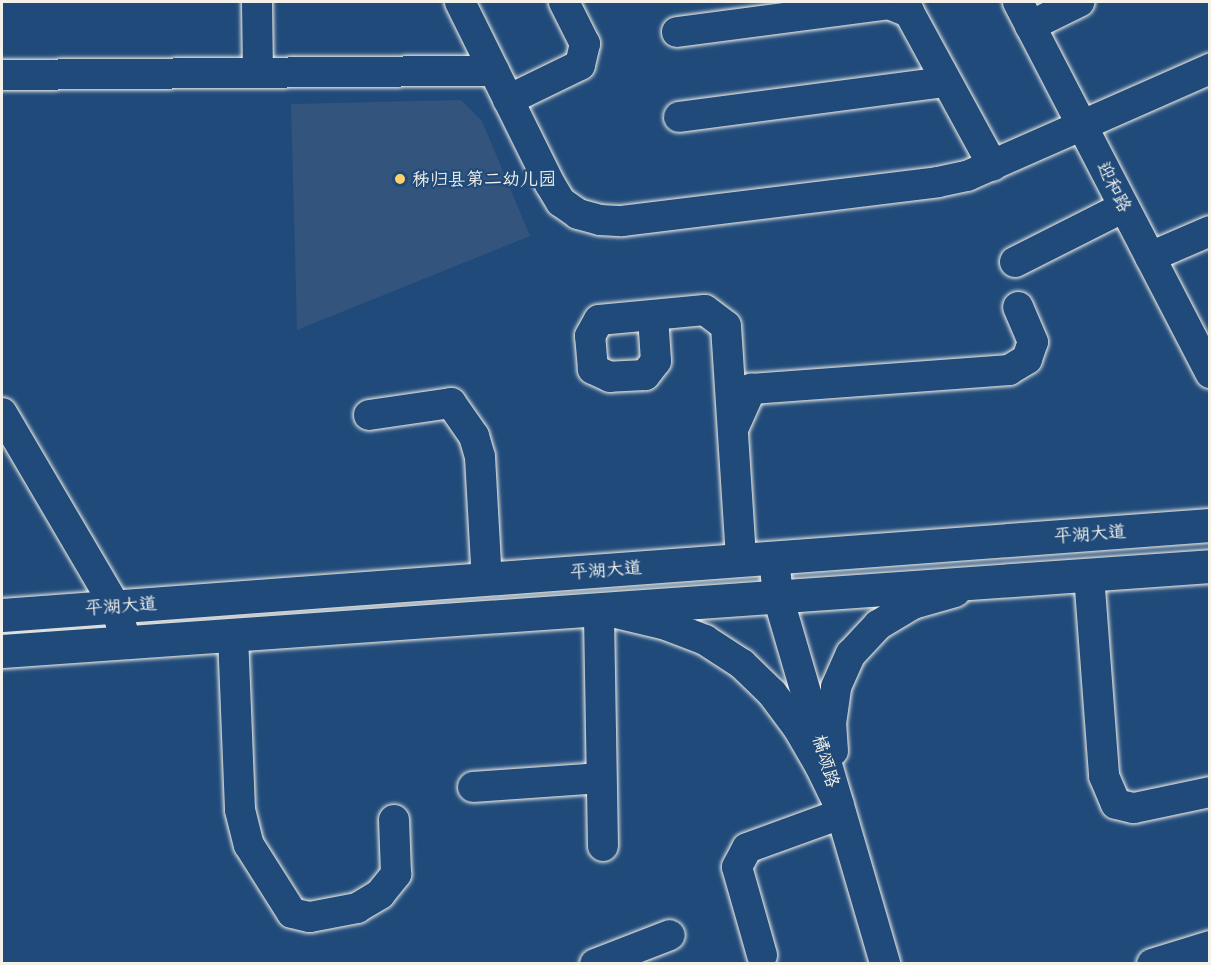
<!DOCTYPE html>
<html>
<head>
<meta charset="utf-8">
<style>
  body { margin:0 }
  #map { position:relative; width:1211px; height:965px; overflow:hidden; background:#1f4a7a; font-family:"Patrick Hand","LXGW WenKai TC",sans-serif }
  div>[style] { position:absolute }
  .built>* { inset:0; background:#33547d }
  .roads { filter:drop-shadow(0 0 2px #f4f1e8) drop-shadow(0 0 2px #f4f1e8) }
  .minor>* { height:30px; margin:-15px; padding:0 15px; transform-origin:15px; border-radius:15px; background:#1f4a7a }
  .major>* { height:33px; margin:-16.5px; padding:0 16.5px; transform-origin:16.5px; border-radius:16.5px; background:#1f4a7a }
  .dots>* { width:16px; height:16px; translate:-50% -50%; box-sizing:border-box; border:3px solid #1f4a7a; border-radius:50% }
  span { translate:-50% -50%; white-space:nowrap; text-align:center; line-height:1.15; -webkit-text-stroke:4.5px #1f4a7a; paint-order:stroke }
  .poi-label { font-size:18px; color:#f4f1e8 }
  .left { translate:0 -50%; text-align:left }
  .street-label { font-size:18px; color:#f4f1e8 }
  .frame { position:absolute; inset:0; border:3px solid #f4f1e8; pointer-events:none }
</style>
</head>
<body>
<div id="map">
  <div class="built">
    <div style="clip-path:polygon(461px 100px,482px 121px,530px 236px,297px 330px,291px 104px)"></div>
  </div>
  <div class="roads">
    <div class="minor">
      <div style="left:257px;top:2px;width:71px;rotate:89.2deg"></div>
      <div style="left:460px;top:2px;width:203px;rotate:63.7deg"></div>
      <div style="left:550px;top:184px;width:21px;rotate:59deg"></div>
      <div style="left:561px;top:202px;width:21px;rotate:35deg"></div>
      <div style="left:578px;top:214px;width:23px;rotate:15deg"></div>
      <div style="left:600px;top:220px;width:22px;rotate:3deg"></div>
      <div style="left:622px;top:221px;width:318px;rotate:-7deg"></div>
      <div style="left:938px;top:182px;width:30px;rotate:-12deg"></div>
      <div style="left:967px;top:176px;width:266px;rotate:-23.8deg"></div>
      <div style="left:1018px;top:2px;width:418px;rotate:62.6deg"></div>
      <div style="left:1030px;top:26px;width:55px;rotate:-26.1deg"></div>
      <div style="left:677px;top:32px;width:214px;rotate:-7.5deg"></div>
      <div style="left:889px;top:4px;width:22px;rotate:22deg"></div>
      <div style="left:909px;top:12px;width:175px;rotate:61.4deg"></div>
      <div style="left:2px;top:75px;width:492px;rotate:-0.5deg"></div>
      <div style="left:508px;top:100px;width:80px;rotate:-25.9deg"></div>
      <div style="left:580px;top:65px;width:22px;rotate:-77deg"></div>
      <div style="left:585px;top:44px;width:47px;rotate:-116.6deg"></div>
      <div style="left:679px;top:117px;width:269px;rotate:-7.5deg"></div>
      <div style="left:1150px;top:257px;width:65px;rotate:-23.4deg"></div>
      <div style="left:1015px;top:262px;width:122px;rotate:-26.8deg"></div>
      <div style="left:653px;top:316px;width:45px;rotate:86.2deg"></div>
      <div style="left:656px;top:361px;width:18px;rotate:128deg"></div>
      <div style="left:645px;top:375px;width:35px;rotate:177deg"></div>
      <div style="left:610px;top:377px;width:19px;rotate:-155deg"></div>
      <div style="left:593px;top:369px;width:33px;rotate:-95deg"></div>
      <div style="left:590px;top:336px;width:18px;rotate:-61deg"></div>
      <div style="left:599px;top:320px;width:106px;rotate:-5.4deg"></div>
      <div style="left:705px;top:310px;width:26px;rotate:37deg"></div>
      <div style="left:726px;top:326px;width:234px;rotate:86.3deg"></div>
      <div style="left:2px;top:413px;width:225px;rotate:59.6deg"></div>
      <div style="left:116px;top:607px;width:37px;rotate:74deg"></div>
      <div style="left:369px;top:415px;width:83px;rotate:-8.3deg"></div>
      <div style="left:451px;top:403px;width:40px;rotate:55.1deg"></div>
      <div style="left:474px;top:436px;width:22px;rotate:74deg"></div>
      <div style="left:480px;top:457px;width:108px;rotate:86.8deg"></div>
      <div style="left:734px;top:427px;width:42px;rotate:-65.9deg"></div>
      <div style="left:751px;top:389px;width:259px;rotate:-4.2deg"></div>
      <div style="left:1009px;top:370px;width:21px;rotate:-31deg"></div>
      <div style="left:1027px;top:359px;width:18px;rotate:-71deg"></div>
      <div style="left:1033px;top:342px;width:38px;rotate:-113deg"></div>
      <div style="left:774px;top:558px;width:39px;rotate:84deg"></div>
      <div style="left:778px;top:597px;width:382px;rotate:73.7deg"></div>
      <div style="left:1089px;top:575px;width:202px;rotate:85.7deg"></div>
      <div style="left:1104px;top:776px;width:30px;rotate:67deg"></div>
      <div style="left:1116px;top:804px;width:18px;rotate:13deg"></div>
      <div style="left:1134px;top:808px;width:78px;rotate:-11.9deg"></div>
      <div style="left:233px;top:635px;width:175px;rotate:87.7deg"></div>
      <div style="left:240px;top:810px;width:36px;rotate:76deg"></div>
      <div style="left:249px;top:845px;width:80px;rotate:57.7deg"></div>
      <div style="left:292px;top:913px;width:18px;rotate:13deg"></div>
      <div style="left:310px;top:917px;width:48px;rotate:-10.8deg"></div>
      <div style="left:357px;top:908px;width:27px;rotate:-31deg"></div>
      <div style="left:380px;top:894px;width:26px;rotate:-51deg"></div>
      <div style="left:396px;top:874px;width:54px;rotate:-92.1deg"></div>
      <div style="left:833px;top:751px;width:27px;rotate:-94deg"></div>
      <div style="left:831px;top:724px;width:37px;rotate:-82deg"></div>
      <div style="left:836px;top:687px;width:36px;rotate:-66deg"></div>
      <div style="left:851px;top:654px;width:40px;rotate:-47deg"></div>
      <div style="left:878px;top:625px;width:41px;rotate:-31deg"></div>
      <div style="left:913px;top:604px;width:44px;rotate:-15.9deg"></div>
      <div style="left:473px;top:787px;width:128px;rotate:-4deg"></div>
      <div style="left:603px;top:846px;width:237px;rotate:-91deg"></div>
      <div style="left:599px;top:609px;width:69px;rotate:13.4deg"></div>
      <div style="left:666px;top:625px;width:42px;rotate:21deg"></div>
      <div style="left:705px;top:640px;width:44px;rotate:33deg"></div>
      <div style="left:742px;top:664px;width:42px;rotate:44deg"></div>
      <div style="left:772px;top:693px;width:44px;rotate:53.4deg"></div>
      <div style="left:798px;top:728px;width:44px;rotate:59.9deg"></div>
      <div style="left:820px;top:766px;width:43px;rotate:64deg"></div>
      <div style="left:762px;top:955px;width:91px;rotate:-105.9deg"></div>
      <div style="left:737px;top:867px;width:21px;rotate:-62deg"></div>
      <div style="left:747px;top:848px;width:100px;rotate:-19.9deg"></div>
      <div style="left:595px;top:964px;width:80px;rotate:-21.1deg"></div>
      <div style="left:1152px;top:964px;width:61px;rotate:-17.2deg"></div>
    </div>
    <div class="major">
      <div style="left:2px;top:615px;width:1211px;rotate:-4.26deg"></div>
      <div style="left:2px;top:651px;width:1211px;rotate:-4.02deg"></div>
    </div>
  </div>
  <div class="dots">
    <div style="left:400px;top:179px;background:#ffd166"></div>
  </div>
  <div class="poi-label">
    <span class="left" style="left:412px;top:179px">秭归县第二幼儿园</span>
  </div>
  <div class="street-label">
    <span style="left:1114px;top:187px;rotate:63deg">迎和路</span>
    <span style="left:1090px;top:534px;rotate:-4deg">平湖大道</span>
    <span style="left:606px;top:570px;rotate:-4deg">平湖大道</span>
    <span style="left:121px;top:606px;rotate:-4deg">平湖大道</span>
    <span style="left:826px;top:761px;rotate:74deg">橘颂路</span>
  </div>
  <div class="frame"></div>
</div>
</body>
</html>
